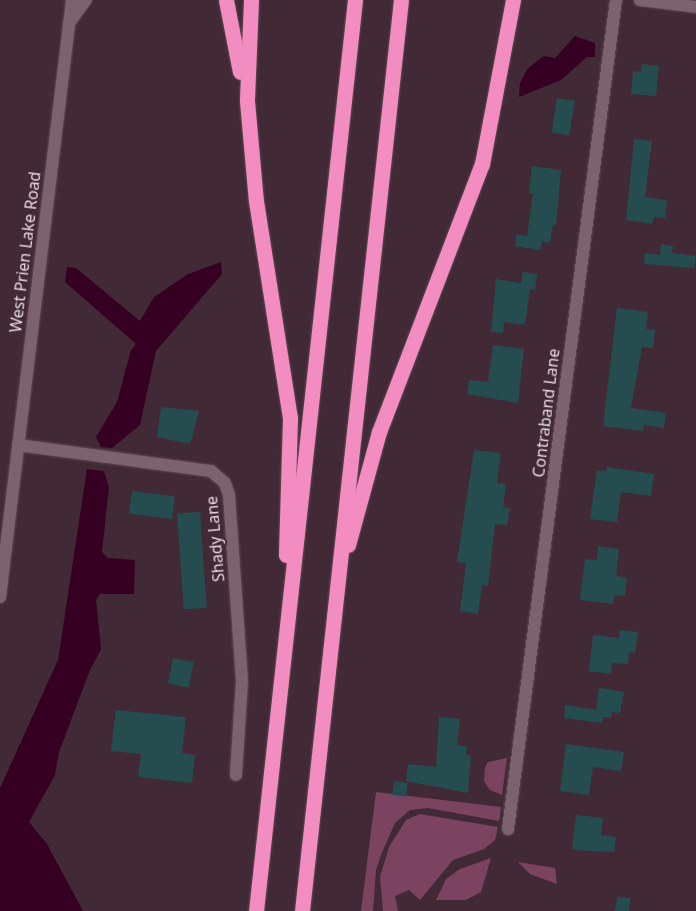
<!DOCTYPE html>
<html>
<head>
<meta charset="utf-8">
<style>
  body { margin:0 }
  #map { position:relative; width:696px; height:911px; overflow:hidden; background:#412a35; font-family:"Noto Sans",sans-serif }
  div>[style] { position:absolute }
  .green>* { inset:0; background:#7c4360 }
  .water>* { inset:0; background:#360022 }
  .building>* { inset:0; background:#254d50; transform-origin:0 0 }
  .roads { filter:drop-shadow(0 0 1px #5d4953) drop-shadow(0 0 1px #5d4953) }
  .street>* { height:12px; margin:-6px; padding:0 6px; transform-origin:6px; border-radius:6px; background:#7c616e }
  .secondary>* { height:12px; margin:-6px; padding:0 6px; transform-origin:6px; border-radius:6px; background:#7c616e }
  .highway>* { height:15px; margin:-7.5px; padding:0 7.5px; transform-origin:7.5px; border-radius:7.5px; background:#f38cc1 }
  span { translate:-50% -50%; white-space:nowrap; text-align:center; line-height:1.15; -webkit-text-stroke:4px #412a35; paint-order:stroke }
  .street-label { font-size:16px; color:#e8d8df }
</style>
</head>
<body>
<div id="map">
  <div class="green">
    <div style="clip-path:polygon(507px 758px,502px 795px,490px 790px,484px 781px,485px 768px,488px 762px)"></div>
    <div style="clip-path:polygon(376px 792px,501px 807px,499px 821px,428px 808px,410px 810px,395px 823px,381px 855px,376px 870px,373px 911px,361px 911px)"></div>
    <div style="clip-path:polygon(420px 814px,498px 827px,495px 840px,484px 849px,453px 860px,420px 900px,409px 890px,395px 896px,398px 911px,383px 911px,380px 877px,389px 847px,406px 820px)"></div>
    <div style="clip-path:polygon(491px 858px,481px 892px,466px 900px,436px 900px,446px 879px,460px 869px)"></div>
    <div style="clip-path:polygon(518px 862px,555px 868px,557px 884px,530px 874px)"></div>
  </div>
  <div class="water">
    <div style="clip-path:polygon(575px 36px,595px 43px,595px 57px,587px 57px,561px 80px,519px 97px,520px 83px,528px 68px,544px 56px,555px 58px)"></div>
    <div style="clip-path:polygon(221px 262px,222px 274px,156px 351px,140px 425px,112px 448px,101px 447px,96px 437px,117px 402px,131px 350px,136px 344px,65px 282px,67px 267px,76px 268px,140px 321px,154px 297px,188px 274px)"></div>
    <div style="clip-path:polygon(87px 469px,104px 471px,109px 487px,102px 552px,108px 558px,135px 560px,134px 594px,100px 594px,96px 600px,101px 649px,90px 670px,59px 752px,55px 775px,29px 822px,47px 844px,83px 911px,0 911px,0 788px,58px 660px)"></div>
  </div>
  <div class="building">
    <div style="clip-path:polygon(642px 64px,659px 66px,656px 96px,631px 94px,633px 71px,641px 72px)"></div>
    <div style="left:557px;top:98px;width:18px;height:35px;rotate:9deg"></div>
    <div style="clip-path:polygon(634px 139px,652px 141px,645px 197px,667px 200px,665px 218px,654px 217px,652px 224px,626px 220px)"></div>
    <div style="clip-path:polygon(532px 166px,561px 170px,556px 225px,553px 225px,550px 243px,542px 241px,540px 250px,515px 246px,516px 234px,527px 236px,533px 194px,529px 193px)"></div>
    <div style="clip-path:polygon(661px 244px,673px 246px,672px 253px,696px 256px,694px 268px,644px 264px,645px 253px,660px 255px)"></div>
    <div style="clip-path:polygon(523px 272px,537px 274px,535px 290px,530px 289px,525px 325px,504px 322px,503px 333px,491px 332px,496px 279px,521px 283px)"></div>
    <div style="clip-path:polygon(617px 308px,648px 312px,646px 329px,655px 330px,653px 348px,642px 347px,631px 408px,666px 413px,664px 428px,644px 425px,643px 431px,603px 426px)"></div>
    <div style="clip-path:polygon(493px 345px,524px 349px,518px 403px,467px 394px,469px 380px,488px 382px)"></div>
    <div style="clip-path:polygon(161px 407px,199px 411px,190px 444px,157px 437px)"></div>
    <div style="clip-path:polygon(474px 450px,501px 453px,497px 483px,506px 484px,503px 507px,510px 508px,507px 525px,495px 524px,488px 586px,482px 585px,478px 614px,460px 611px,466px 563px,457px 562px)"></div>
    <div style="clip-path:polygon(607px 467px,654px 474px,651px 496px,621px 492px,617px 522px,590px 519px,597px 470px,606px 471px)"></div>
    <div style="left:132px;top:491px;width:43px;height:23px;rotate:7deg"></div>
    <div style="left:200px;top:512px;width:96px;height:23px;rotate:86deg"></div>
    <div style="clip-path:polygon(598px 546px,619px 549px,616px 576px,627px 578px,625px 596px,614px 595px,613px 604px,580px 600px,585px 559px,597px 560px)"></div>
    <div style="clip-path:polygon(620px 630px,638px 632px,635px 653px,629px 652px,628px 664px,612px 663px,611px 674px,589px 671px,593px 635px,619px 638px)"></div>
    <div style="left:173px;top:658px;width:21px;height:26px;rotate:11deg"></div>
    <div style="clip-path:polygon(599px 688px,624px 692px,620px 713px,612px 712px,611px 718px,603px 717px,602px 723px,564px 718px,565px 705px,596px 710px)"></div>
    <div style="clip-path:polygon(116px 710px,186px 717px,182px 753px,195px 755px,192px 783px,138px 777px,141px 754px,111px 751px)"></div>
    <div style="clip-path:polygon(439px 717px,460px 719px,457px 745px,467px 746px,466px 755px,471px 755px,468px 793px,406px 781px,408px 764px,436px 767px)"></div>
    <div style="clip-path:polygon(566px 744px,624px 752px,621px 771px,593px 767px,589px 795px,560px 791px)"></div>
    <div style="left:394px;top:781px;width:14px;height:14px;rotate:8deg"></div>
    <div style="clip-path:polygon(576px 815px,603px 818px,601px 835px,616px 837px,614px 852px,572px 850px)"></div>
    <div style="clip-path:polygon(617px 897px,630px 898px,629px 911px,615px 911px)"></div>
  </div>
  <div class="roads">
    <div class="street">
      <div style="left:18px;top:445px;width:195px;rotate:7.7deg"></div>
      <div style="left:211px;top:471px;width:18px;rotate:41deg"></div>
      <div style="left:225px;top:483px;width:13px;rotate:72deg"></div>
      <div style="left:229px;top:495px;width:186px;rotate:86deg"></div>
      <div style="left:242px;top:681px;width:94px;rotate:93.7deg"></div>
      <div style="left:508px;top:829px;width:836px;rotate:-82.58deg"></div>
    </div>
    <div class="secondary">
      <div style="left:640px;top:0;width:56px;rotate:7.1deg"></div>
      <div style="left:69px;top:23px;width:29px;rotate:-54deg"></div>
      <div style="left:0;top:597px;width:601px;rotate:-83.12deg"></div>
    </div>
    <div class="highway">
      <div style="left:226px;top:0;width:73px;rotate:79deg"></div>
      <div style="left:251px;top:0;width:101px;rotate:92.3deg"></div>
      <div style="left:247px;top:101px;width:100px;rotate:84.9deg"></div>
      <div style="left:256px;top:201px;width:220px;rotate:81.1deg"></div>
      <div style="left:290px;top:418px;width:137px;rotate:91.7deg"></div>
      <div style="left:348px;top:545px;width:117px;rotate:-74.7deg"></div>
      <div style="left:379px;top:432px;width:287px;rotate:-69deg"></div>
      <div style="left:482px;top:164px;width:167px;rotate:-79.3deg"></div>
      <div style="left:256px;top:911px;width:916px;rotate:-83.8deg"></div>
      <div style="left:302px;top:911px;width:916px;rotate:-83.8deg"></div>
    </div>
  </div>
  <div class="street-label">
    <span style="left:25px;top:252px;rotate:-83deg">West Prien Lake Road</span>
    <span style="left:546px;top:413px;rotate:-83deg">Contraband Lane</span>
    <span style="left:215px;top:539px;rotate:-95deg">Shady Lane</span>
  </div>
</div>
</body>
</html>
